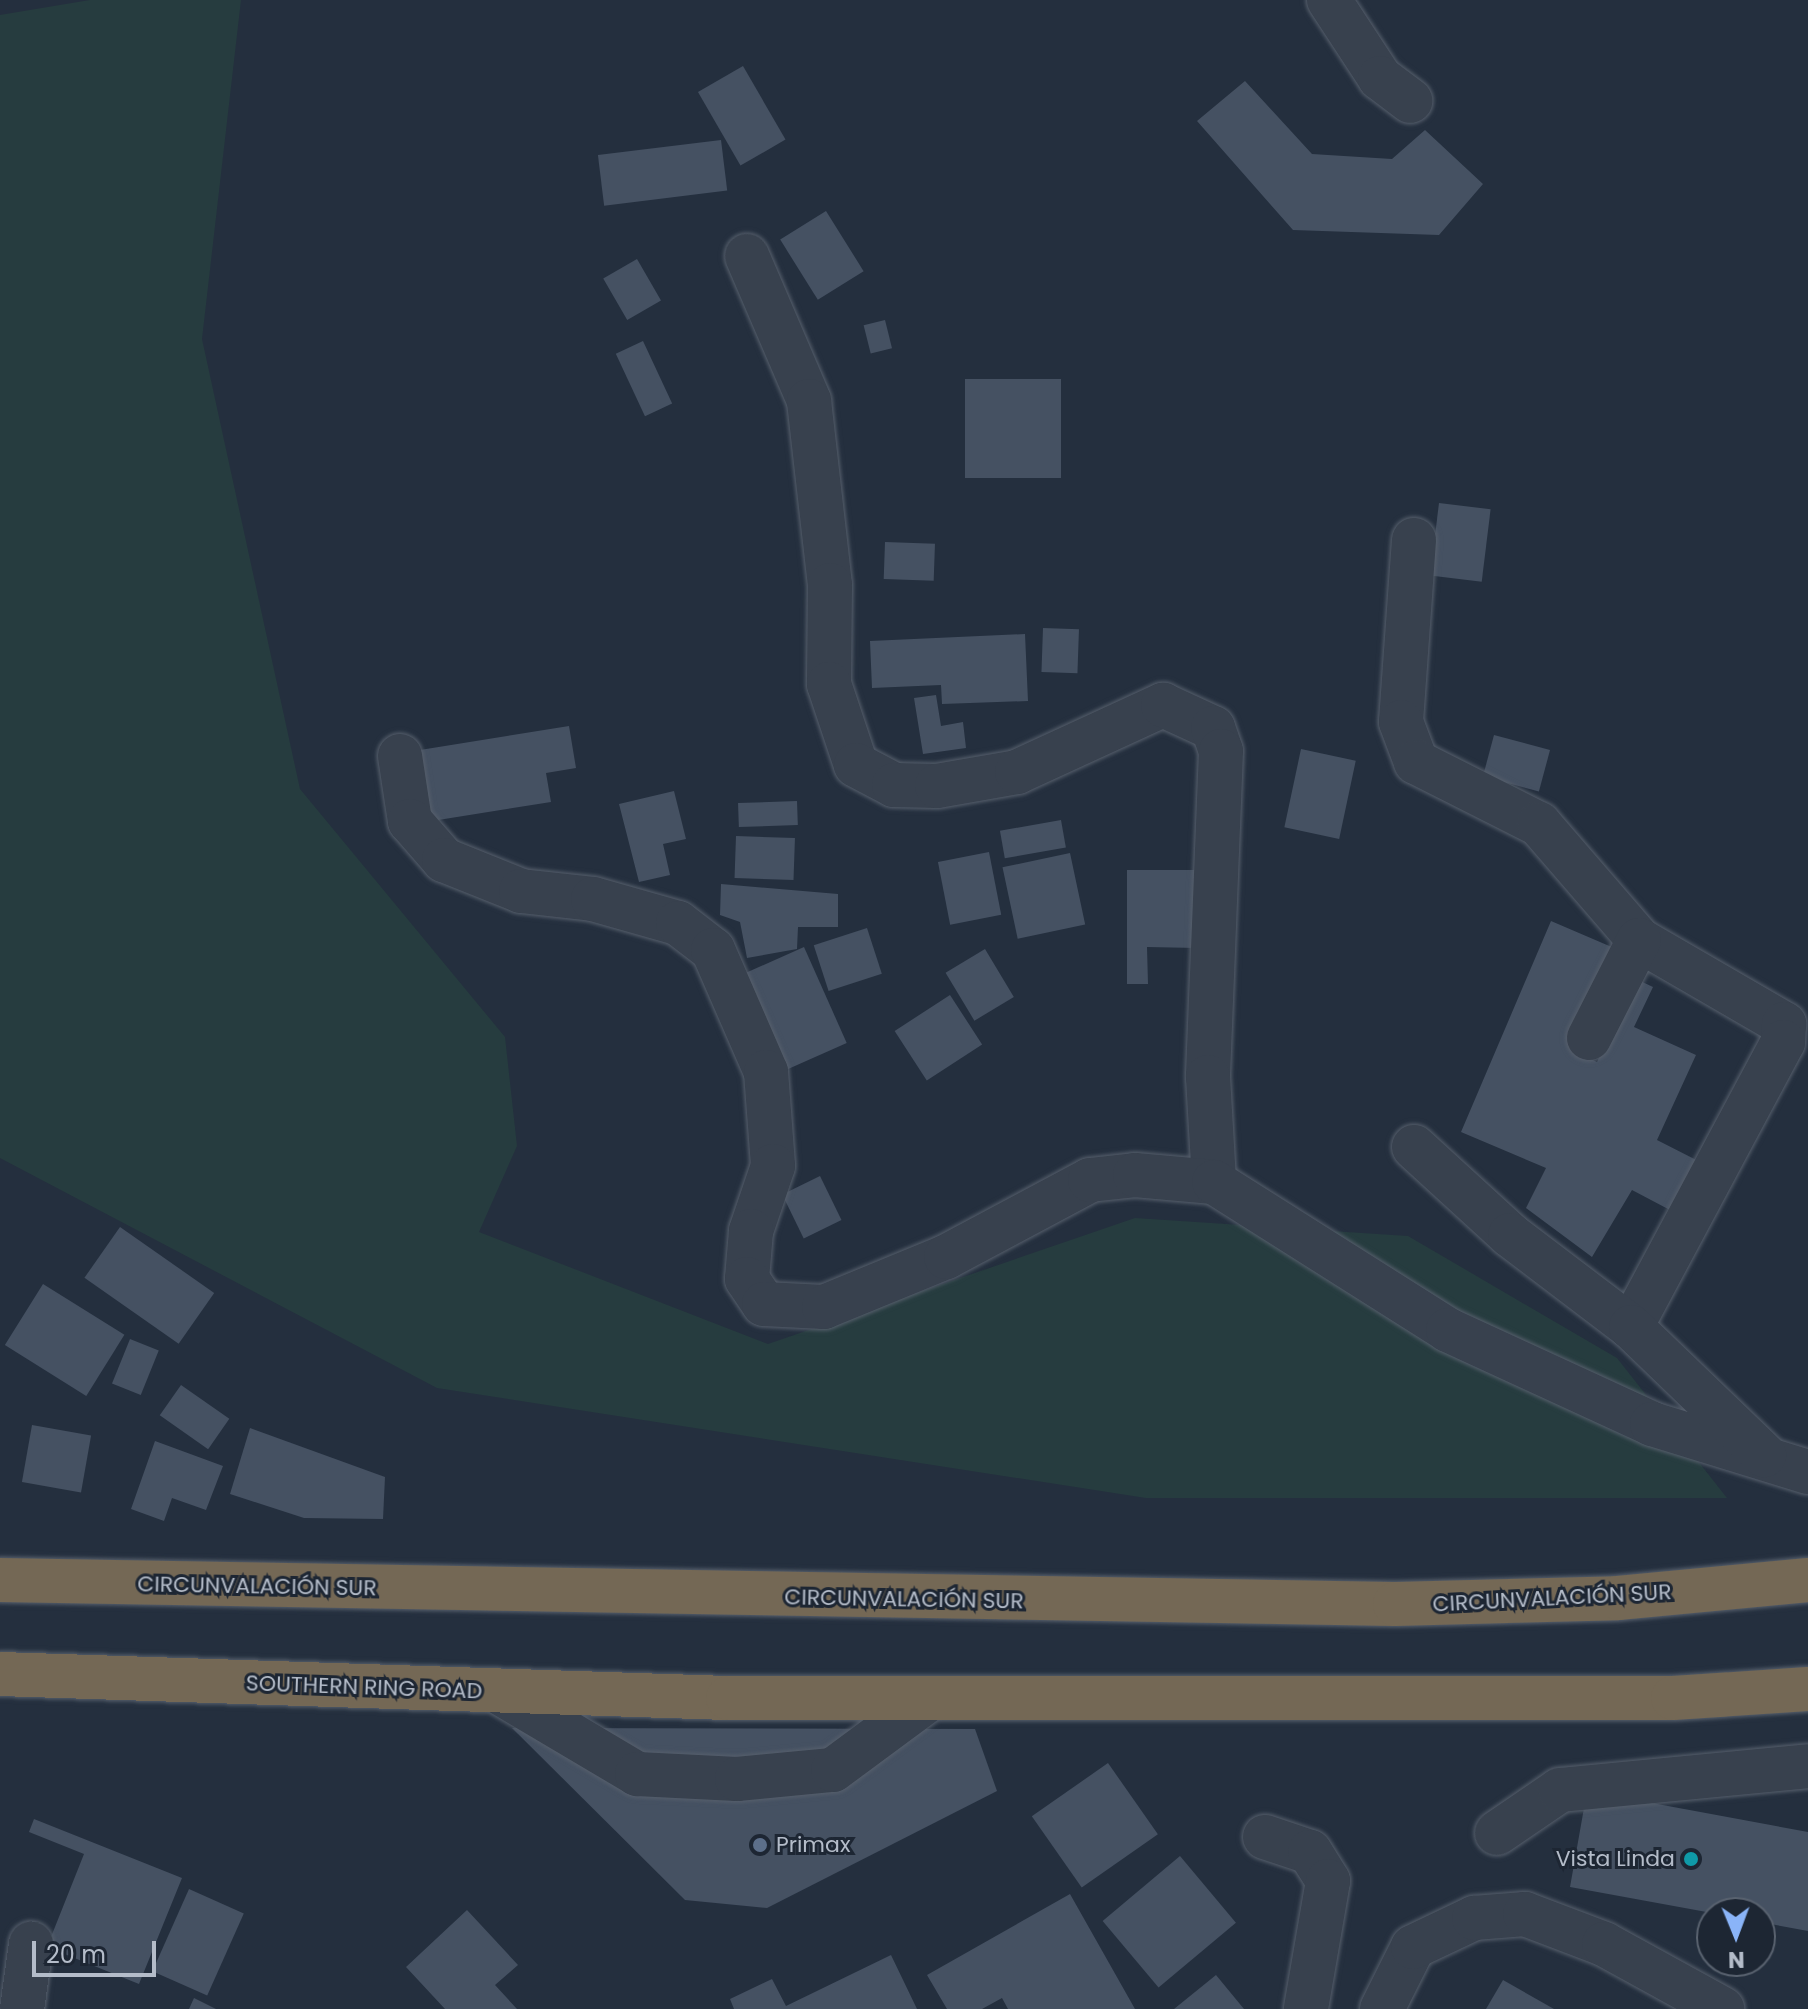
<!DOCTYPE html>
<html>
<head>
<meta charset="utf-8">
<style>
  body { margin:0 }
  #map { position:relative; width:1808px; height:2009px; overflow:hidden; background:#242f3e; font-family:Poppins,sans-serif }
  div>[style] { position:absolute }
  .green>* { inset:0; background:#263c3f }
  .building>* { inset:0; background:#455162; transform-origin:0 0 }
  .roads { filter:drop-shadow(0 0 2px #565f6c) drop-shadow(0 0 2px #565f6c) }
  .minor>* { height:44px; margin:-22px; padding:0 22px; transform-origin:22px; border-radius:22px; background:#38414e }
  .highway>* { height:44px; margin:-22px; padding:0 22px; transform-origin:22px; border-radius:22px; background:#746855 }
  .dots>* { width:22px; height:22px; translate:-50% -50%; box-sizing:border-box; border:4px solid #1d2633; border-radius:50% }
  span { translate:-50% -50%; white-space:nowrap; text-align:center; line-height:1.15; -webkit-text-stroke:6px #1d2633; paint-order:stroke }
  .street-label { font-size:22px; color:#b4bcc9 }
  .poi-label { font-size:22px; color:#b4bcc9 }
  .left { translate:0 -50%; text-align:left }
  .right { translate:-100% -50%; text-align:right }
  .north { position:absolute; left:1696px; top:1897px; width:80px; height:80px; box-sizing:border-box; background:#1d2633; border:2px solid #59626f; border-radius:50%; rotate:179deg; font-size:22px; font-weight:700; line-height:32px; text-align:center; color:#b4bcc9 }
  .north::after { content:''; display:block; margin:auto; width:28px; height:36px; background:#8ab4f8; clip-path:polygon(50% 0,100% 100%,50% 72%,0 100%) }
  .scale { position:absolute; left:32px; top:1941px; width:124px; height:36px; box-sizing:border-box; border:4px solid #b4bcc9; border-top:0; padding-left:10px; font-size:24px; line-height:28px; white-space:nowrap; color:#b4bcc9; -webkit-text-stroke:6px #1d2633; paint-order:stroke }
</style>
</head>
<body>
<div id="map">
  <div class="green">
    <div style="clip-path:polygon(90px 0,241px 0,202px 339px,300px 789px,505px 1037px,517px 1146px,479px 1232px,768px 1344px,1135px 1218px,1408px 1236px,1617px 1358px,1727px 1498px,1146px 1498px,437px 1388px,0 1158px,0 15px)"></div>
  </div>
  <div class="building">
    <div style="left:743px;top:66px;width:85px;height:52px;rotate:60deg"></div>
    <div style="clip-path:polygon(1245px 81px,1312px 154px,1392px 159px,1425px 130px,1483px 184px,1439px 235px,1293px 230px,1197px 121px)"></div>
    <div style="left:721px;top:140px;width:51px;height:124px;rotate:83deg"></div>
    <div style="left:826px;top:211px;width:71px;height:54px;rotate:58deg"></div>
    <div style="left:637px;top:259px;width:48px;height:39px;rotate:60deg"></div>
    <div style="left:885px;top:320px;width:29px;height:22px;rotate:76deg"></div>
    <div style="left:643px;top:341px;width:69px;height:30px;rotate:65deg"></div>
    <div style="left:965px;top:379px;width:96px;height:99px"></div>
    <div style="left:1439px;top:503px;width:52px;height:73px;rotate:7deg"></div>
    <div style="left:885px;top:542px;width:50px;height:37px;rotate:2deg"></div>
    <div style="left:1043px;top:628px;width:36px;height:44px;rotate:2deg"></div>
    <div style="clip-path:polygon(1025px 634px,1028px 701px,942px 704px,941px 685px,872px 688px,870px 641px)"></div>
    <div style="clip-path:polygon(936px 695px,941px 726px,963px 722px,966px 748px,923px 754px,914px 698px)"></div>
    <div style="clip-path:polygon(569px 726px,576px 768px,546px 773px,551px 802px,432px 821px,420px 750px)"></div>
    <div style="left:1494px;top:735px;width:58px;height:43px;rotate:15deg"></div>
    <div style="left:1301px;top:749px;width:56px;height:80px;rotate:12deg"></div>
    <div style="clip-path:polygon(674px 791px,686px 839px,663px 844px,670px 875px,639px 882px,619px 804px)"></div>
    <div style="left:797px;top:801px;width:24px;height:59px;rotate:88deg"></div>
    <div style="left:1061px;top:820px;width:28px;height:62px;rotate:80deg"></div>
    <div style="left:736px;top:836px;width:59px;height:42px;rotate:2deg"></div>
    <div style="left:989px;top:852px;width:64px;height:52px;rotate:79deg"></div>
    <div style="left:1070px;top:853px;width:73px;height:69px;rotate:78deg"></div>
    <div style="clip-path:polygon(1127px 870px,1197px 870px,1197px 948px,1147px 947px,1148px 984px,1127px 984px)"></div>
    <div style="clip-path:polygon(721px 884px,838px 894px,838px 927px,798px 927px,797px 949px,747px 958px,740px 922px,720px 915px)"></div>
    <div style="clip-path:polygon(1551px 921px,1621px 951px,1574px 1051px,1597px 1062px,1636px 979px,1653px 987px,1634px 1027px,1696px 1055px,1657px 1140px,1714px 1169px,1687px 1219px,1632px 1190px,1592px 1257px,1526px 1208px,1546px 1168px,1461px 1132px)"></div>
    <div style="left:867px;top:928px;width:48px;height:56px;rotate:72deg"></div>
    <div style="left:804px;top:947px;width:105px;height:66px;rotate:66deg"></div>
    <div style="left:985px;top:949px;width:56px;height:46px;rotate:59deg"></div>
    <div style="left:950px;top:995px;width:59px;height:66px;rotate:57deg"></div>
    <div style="left:820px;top:1176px;width:49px;height:42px;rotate:64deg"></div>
    <div style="left:120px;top:1227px;width:115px;height:62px;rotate:35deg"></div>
    <div style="left:43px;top:1284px;width:96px;height:72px;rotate:32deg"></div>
    <div style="left:130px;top:1339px;width:31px;height:48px;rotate:22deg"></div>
    <div style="left:181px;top:1385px;width:59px;height:37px;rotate:35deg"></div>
    <div style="left:32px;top:1425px;width:60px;height:58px;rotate:10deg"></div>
    <div style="clip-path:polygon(250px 1428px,385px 1477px,383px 1519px,304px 1518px,230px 1494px)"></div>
    <div style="clip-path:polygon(155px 1441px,223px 1466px,206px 1510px,172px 1498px,164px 1521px,131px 1509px)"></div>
    <div style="clip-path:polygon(512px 1728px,975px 1729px,997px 1791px,767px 1908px,685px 1900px)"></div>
    <div style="left:1108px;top:1763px;width:87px;height:93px;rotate:55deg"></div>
    <div style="clip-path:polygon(1587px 1791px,1808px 1832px,1808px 1931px,1760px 1922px,1760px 1913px,1712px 1913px,1570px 1887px)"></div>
    <div style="clip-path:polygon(34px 1819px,182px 1878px,139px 1984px,47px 1947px,84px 1854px,29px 1832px)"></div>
    <div style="left:1180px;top:1856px;width:87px;height:101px;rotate:50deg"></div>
    <div style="left:189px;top:1889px;width:60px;height:90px;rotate:24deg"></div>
    <div style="clip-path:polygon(1070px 1894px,1135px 2009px,1008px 2009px,1002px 1998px,982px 2009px,947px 2009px,927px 1975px)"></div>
    <div style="clip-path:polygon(467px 1910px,518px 1965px,495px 1985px,517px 2009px,445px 2009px,406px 1967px)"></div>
    <div style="clip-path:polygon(891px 1955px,917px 2009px,734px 2009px,730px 1999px,772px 1979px,786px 2006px)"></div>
    <div style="clip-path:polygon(1216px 1975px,1244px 2009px,1174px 2009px)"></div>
    <div style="clip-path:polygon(1503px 1980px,1554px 2009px,1486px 2009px)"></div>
    <div style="clip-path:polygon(194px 1998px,216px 2009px,189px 2009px)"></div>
  </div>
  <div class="roads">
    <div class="minor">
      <div style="left:1329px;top:0;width:93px;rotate:56.8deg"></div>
      <div style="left:1380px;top:78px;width:38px;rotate:37deg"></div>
      <div style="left:747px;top:256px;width:158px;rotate:66.8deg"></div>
      <div style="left:809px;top:401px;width:185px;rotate:83.5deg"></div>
      <div style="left:830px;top:585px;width:99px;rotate:90.6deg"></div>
      <div style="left:829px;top:684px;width:85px;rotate:71.6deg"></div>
      <div style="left:856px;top:765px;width:43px;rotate:27.8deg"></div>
      <div style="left:894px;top:785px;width:43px;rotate:1.3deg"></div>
      <div style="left:937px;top:786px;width:81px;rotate:-9.9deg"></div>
      <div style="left:1017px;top:772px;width:161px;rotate:-24.7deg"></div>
      <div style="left:1163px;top:705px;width:55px;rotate:24.7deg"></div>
      <div style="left:1213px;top:728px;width:24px;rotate:71deg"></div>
      <div style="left:1221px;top:751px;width:326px;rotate:92.3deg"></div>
      <div style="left:1208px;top:1077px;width:105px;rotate:86.7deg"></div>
      <div style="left:1414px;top:540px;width:182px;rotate:94.1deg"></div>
      <div style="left:1401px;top:722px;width:43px;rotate:69.4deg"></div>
      <div style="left:1416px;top:762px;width:138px;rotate:26.8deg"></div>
      <div style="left:1539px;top:824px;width:153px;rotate:49.2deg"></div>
      <div style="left:1639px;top:940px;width:168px;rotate:30.1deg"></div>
      <div style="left:1784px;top:1024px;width:18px;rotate:93deg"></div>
      <div style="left:1783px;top:1042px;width:323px;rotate:118.1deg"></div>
      <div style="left:400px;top:756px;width:66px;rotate:81.3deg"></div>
      <div style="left:410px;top:821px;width:52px;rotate:48.9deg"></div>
      <div style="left:444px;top:860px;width:83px;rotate:21.9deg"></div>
      <div style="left:521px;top:891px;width:72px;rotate:6.3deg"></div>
      <div style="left:593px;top:899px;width:88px;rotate:15.8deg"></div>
      <div style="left:678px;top:923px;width:44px;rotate:37.6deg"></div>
      <div style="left:713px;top:950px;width:133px;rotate:66.5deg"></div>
      <div style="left:766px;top:1072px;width:94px;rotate:85.7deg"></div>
      <div style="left:773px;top:1166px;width:69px;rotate:108.7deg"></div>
      <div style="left:751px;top:1231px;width:48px;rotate:94.8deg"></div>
      <div style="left:747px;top:1279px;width:30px;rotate:56deg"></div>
      <div style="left:764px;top:1304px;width:60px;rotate:2.9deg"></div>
      <div style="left:824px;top:1307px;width:132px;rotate:-22.3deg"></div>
      <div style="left:946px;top:1257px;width:163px;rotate:-28.1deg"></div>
      <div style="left:1090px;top:1180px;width:45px;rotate:-6.3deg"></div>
      <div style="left:1135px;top:1175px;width:79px;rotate:5.1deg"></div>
      <div style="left:1214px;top:1182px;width:277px;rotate:32.3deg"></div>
      <div style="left:1448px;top:1330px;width:225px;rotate:24.7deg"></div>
      <div style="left:1652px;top:1424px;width:163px;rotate:17.1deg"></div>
      <div style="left:1589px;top:1038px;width:110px;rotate:-63deg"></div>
      <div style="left:1414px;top:1147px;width:130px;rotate:42.5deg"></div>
      <div style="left:1510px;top:1235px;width:152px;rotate:37.2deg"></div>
      <div style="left:1631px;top:1327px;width:185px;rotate:43.9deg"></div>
      <div style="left:499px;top:1692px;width:161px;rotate:30.7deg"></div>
      <div style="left:637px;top:1774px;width:100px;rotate:2.9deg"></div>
      <div style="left:737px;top:1779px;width:96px;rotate:-5.4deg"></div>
      <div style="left:833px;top:1770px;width:119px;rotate:-36.5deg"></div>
      <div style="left:1497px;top:1833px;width:76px;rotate:-34.3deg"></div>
      <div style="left:1560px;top:1790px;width:249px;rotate:-5.5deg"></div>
      <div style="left:1265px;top:1837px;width:47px;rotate:18.4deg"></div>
      <div style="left:1310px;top:1852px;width:34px;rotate:58deg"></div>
      <div style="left:1328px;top:1881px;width:130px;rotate:99.8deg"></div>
      <div style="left:22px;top:2009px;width:66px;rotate:-82.1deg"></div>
      <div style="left:1382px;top:2009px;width:69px;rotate:-63.4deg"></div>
      <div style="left:1413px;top:1947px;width:68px;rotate:-25.4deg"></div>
      <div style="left:1474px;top:1918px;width:51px;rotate:-4.5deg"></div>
      <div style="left:1525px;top:1914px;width:85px;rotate:20.8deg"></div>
      <div style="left:1604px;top:1944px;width:135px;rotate:28.8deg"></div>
    </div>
    <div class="highway">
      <div style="left:0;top:1580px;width:1395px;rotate:0.99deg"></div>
      <div style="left:1395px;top:1604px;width:223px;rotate:-1.5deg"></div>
      <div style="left:1618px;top:1598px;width:191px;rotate:-5.4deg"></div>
      <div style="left:0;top:1674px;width:728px;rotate:1.89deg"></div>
      <div style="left:728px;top:1698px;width:945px"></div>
      <div style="left:1673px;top:1698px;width:135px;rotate:-3.8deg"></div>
    </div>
  </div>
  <div class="dots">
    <div style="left:760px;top:1845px;background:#5c6f8a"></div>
    <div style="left:1691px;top:1859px;background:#0f9aa8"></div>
  </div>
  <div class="street-label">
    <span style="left:257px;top:1586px;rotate:1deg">CIRCUNVALACIÓN SUR</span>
    <span style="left:1552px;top:1598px;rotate:-3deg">CIRCUNVALACIÓN SUR</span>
    <span style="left:904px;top:1599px;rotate:1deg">CIRCUNVALACIÓN SUR</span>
    <span style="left:364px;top:1687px;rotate:2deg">SOUTHERN RING ROAD</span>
  </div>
  <div class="poi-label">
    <span class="left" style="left:776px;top:1845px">Primax</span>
    <span class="right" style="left:1675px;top:1859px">Vista Linda</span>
  </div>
  <div class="north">N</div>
  <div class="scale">20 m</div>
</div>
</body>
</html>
